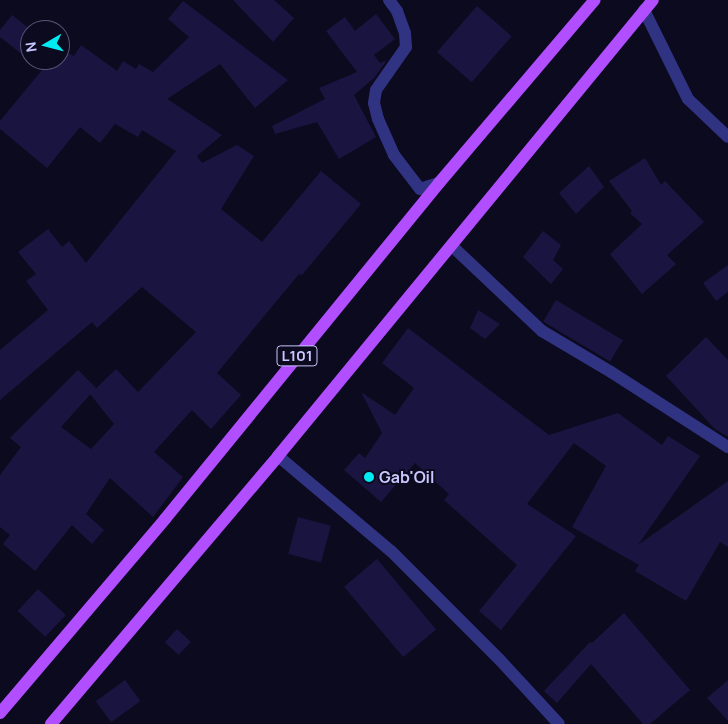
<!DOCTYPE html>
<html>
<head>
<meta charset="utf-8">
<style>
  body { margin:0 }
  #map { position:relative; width:728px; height:724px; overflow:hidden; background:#0c0a1e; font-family:Manrope,sans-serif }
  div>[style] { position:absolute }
  .building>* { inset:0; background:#1a1441; transform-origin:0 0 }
  .street>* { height:12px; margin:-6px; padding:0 6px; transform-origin:6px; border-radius:6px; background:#303282 }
  .primary>* { height:12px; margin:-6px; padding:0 6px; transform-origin:6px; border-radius:6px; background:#b14eff }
  .dots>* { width:14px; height:14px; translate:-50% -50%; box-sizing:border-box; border:2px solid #0c0a1e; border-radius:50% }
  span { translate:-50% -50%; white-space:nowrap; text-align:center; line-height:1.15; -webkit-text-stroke:4px #0c0a1e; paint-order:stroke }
  .shield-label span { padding:1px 4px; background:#0c0a1e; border:1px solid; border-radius:4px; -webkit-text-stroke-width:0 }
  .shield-label { font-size:15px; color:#c9c7ff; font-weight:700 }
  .poi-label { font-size:16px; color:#c9c7ff; font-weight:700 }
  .left { translate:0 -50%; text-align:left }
  .north { position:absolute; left:20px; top:20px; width:50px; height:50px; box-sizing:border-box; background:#0c0a1e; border:1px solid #585678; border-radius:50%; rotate:262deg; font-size:14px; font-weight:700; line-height:20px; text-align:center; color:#c9c7ff }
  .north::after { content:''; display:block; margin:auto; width:18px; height:22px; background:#00eaf2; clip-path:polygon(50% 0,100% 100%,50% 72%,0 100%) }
</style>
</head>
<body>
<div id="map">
  <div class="building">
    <div style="clip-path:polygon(233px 0,274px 0,294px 18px,273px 42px)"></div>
    <div style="clip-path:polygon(183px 1px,288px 80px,255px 108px,220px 64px,167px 99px,222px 135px,197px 156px,202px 163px,237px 145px,254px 156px,221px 209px,262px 242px,321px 171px,361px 204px,302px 275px,299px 274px,217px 373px,241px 395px,211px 429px,192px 410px,154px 452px,183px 477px,153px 517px,110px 478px,86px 514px,104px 530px,92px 544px,72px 525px,35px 571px,3px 544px,10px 535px,0 527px,0 475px,21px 447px,10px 438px,78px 370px,96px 388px,61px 427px,91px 449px,114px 424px,90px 394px,116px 369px,138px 392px,196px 332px,142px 287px,97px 328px,92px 322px,0 400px,0 350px,48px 310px,26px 281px,36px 274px,18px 252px,48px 229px,62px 247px,69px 241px,86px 263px,176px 151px,142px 130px,138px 137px,115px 124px,100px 143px,80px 127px,47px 168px,0 129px,0 121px,42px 70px,0 37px,0 30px,12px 15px,31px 30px,30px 60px,60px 60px,60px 53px,65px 57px,68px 53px,74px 56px,81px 45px,117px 71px,123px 61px,136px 69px,139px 64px,153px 72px,189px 37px,168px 19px)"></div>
    <div style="left:477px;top:6px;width:46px;height:61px;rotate:41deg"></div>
    <div style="clip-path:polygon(376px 14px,395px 39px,374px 55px,380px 63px,387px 60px,374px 78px,354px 95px,376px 137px,339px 159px,317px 122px,275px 134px,272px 126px,325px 99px,319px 88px,357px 72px,326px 31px,345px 17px,355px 31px)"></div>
    <div style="clip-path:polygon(645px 158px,661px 185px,665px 181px,704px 222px,667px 255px,676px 264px,642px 294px,610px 254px,642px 224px,630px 213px,632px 211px,609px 181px)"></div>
    <div style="clip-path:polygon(589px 166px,604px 187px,576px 214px,559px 193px)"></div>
    <div style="clip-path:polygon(543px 231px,561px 245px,553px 260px,563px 269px,551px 284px,523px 257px)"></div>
    <div style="clip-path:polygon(728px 265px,728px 292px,716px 301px,703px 283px)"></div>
    <div style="left:556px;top:300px;width:78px;height:25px;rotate:31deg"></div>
    <div style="clip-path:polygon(478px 310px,500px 324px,485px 339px,470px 328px)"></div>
    <div style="clip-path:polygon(408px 328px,549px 435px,618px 413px,662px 445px,668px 436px,700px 456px,638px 545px,728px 481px,728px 547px,720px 542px,686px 601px,635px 571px,639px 565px,572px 527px,606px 466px,574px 443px,527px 504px,576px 536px,501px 630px,479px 611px,517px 565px,444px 500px,449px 494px,415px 463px,381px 502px,344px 470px,359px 453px,365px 458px,382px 433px,361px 392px,395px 415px,414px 388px,382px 363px)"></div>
    <div style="clip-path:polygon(706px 337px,728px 360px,728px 437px,715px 429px,666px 376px)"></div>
    <div style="left:298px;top:517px;width:34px;height:38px;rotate:15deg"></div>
    <div style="left:377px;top:559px;width:92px;height:43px;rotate:50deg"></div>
    <div style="left:38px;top:589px;width:38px;height:30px;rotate:43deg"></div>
    <div style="clip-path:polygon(624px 613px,690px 690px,650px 724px,643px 724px,591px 664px,557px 703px,544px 691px,590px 642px,592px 643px)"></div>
    <div style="left:177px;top:629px;width:19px;height:18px;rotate:43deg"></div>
    <div style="left:125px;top:680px;width:26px;height:36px;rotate:54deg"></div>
    <div style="clip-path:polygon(728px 680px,728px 721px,707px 698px)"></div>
  </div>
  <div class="street">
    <div style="left:389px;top:0;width:14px;rotate:54deg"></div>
    <div style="left:397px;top:11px;width:23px;rotate:70deg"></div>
    <div style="left:405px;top:33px;width:14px;rotate:86deg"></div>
    <div style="left:406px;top:47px;width:52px;rotate:124.9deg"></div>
    <div style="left:376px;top:90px;width:13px;rotate:99deg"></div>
    <div style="left:374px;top:103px;width:16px;rotate:76deg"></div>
    <div style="left:378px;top:119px;width:39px;rotate:66deg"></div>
    <div style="left:394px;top:155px;width:43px;rotate:52.6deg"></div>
    <div style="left:420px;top:189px;width:20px;rotate:-18deg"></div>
    <div style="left:644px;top:10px;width:99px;rotate:63.7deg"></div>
    <div style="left:688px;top:99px;width:55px;rotate:43.5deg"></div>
    <div style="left:452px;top:246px;width:124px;rotate:43.4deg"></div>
    <div style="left:542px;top:331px;width:80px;rotate:30.7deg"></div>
    <div style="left:611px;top:372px;width:139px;rotate:32.7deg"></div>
    <div style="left:278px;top:456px;width:148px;rotate:40.1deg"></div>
    <div style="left:391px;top:551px;width:153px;rotate:45deg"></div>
    <div style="left:499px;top:659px;width:88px;rotate:47.3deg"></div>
  </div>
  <div class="primary">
    <div style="left:0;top:713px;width:255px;rotate:-49.6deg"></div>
    <div style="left:165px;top:519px;width:434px;rotate:-50.8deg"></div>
    <div style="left:439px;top:183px;width:240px;rotate:-49.6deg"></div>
    <div style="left:51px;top:724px;width:351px;rotate:-49.7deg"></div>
    <div style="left:278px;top:456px;width:590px;rotate:-50.57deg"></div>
  </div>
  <div class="dots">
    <div style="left:369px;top:477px;background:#00eaf2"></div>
  </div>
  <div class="shield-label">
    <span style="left:297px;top:356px">L101</span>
  </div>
  <div class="poi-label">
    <span class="left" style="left:379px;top:477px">Gab'Oil</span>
  </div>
  <div class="north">N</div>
</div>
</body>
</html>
